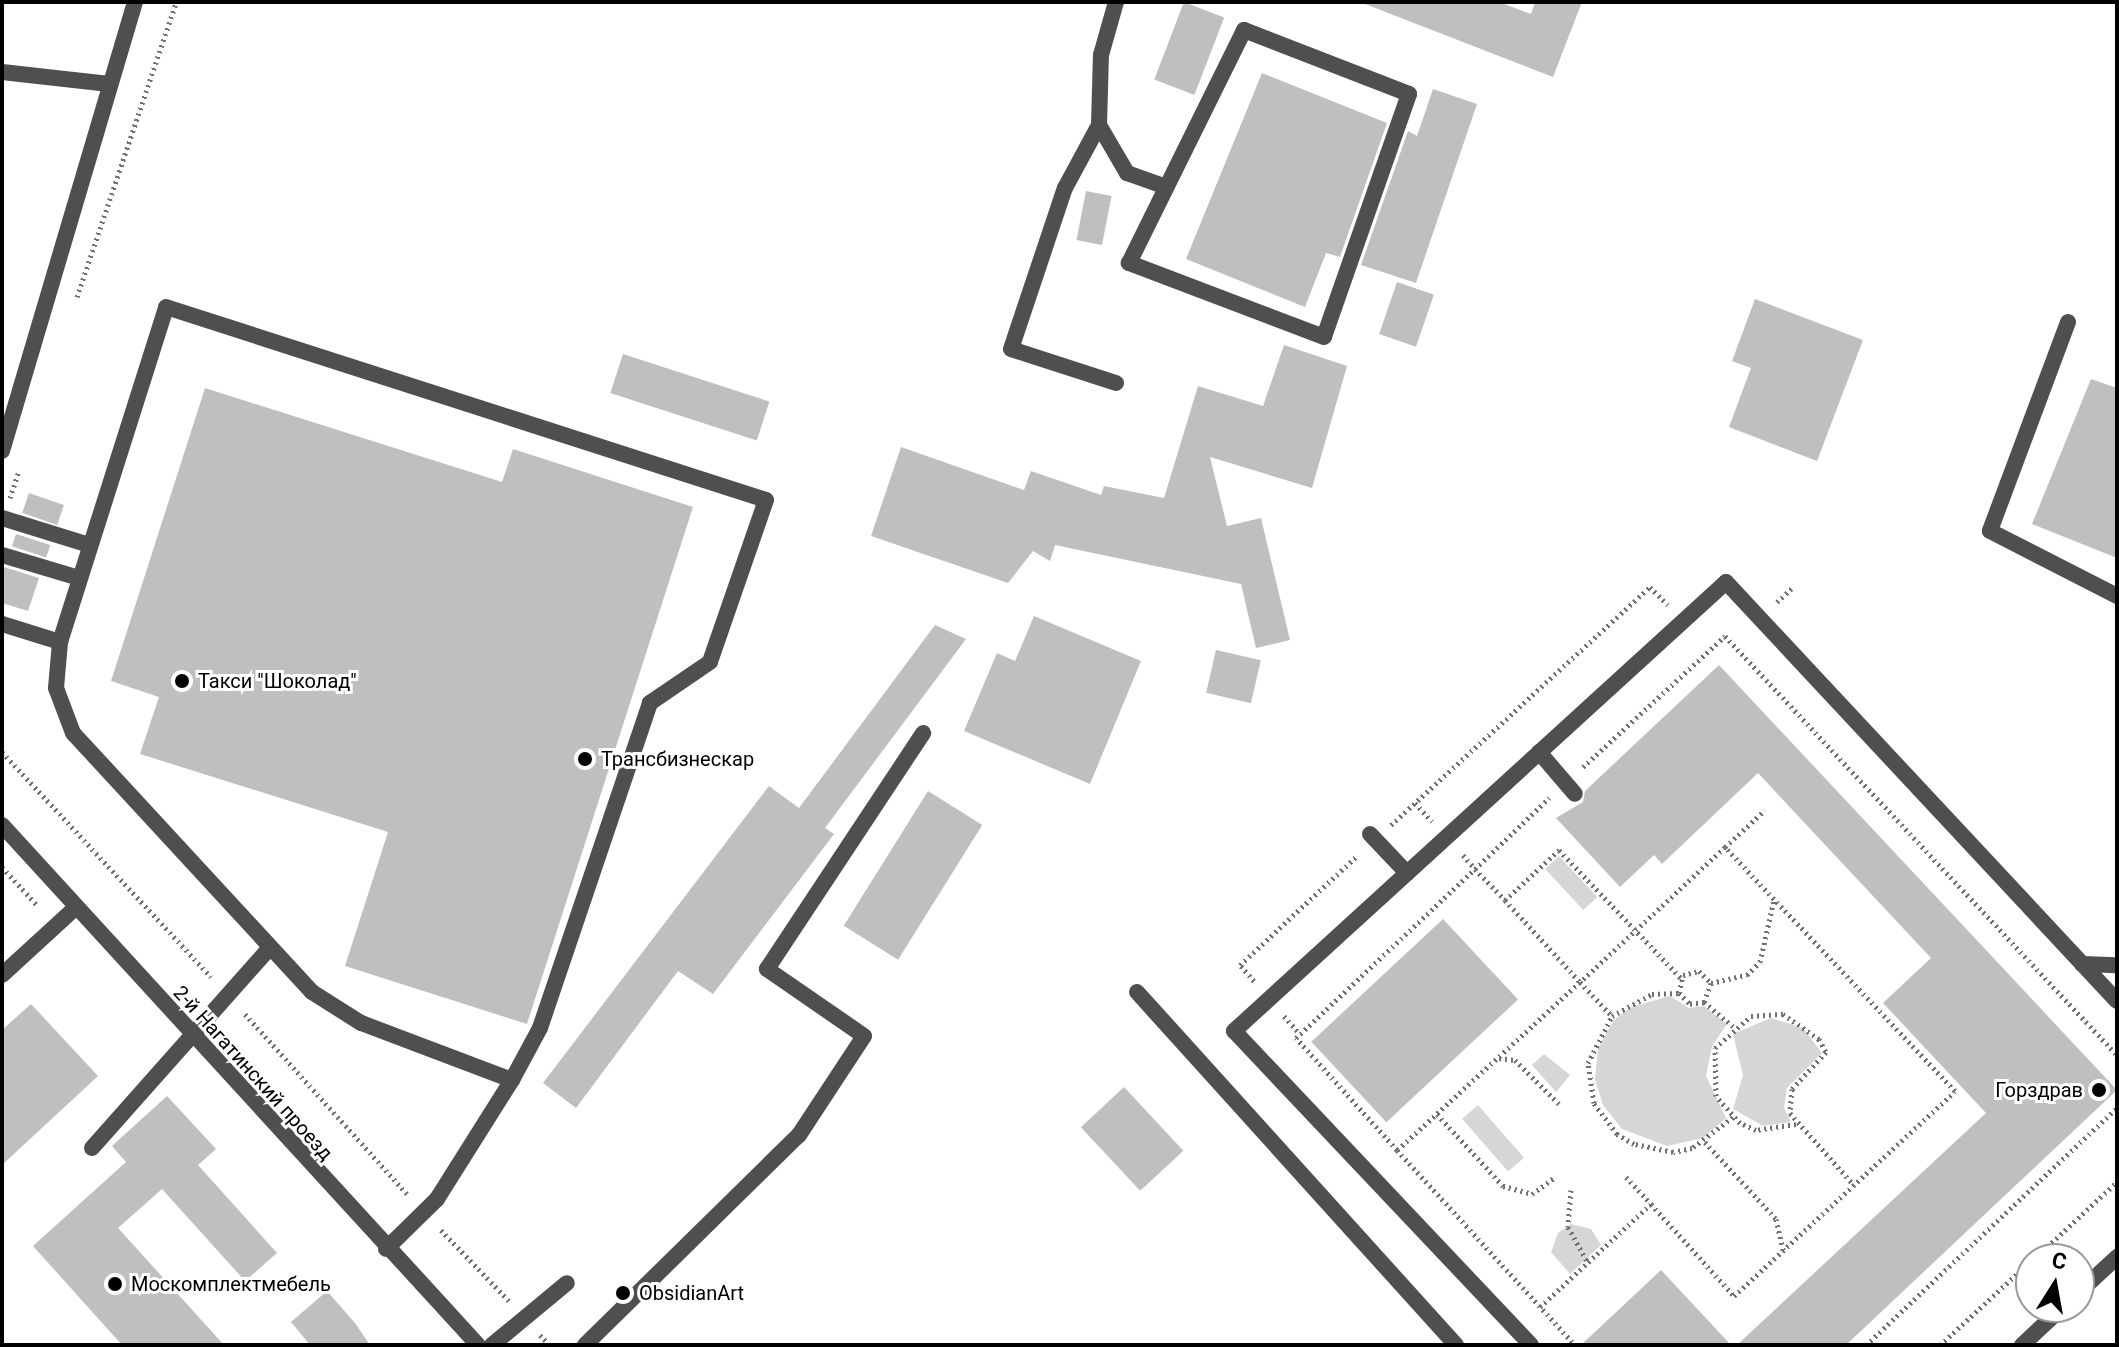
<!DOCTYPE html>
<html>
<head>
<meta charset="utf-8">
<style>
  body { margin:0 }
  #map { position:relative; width:2119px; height:1347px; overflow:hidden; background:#fff; font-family:Roboto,sans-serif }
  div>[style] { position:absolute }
  .green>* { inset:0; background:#d6d6d6; transform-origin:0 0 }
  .building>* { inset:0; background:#bfbfbf; transform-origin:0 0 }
  .path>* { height:5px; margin-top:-2.5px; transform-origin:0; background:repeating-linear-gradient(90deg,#717171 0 2px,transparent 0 6px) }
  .lane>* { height:16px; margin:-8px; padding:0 8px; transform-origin:8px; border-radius:8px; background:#4f4f4f }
  .street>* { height:16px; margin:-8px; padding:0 8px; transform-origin:8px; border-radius:8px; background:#4f4f4f }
  .dots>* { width:22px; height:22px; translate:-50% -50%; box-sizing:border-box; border:4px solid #fff; border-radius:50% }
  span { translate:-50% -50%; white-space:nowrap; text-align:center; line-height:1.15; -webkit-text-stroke:6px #fff; paint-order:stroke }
  .poi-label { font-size:20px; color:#000 }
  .left { translate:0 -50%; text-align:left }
  .right { translate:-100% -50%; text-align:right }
  .street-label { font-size:20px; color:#000 }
  .frame { position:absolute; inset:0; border:4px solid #000; pointer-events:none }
  .north { position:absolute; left:2015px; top:1243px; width:80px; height:80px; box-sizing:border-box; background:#fff; border:2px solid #999; border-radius:50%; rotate:11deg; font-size:22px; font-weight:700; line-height:32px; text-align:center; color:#000 }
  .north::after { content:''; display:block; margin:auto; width:28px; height:36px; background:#000; clip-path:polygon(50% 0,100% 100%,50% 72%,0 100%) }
</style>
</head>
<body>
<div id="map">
  <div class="green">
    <div style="left:1559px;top:856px;width:56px;height:19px;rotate:47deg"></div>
    <div style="clip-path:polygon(1670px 996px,1689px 1008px,1704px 1006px,1727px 1024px,1712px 1046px,1706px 1076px,1726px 1118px,1703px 1138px,1667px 1146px,1622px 1129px,1603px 1105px,1595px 1080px,1598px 1048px,1614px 1020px,1631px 1007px)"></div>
    <div style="clip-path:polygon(1771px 1018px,1803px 1028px,1822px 1053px,1787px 1088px,1784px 1108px,1791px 1122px,1763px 1126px,1733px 1109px,1743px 1075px,1733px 1034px)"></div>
    <div style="clip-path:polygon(1544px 1054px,1570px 1075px,1556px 1092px,1532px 1065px)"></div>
    <div style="left:1478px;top:1105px;width:70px;height:21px;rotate:49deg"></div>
    <div style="clip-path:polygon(1571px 1224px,1591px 1229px,1601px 1245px,1570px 1274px,1551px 1252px,1558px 1233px)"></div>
  </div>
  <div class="building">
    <div style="left:1184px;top:2px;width:43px;height:83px;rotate:21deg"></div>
    <div style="clip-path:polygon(1499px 2px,1531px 14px,1535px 2px,1582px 2px,1553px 77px,1365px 4px)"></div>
    <div style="clip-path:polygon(1262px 73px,1387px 123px,1340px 257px,1326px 253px,1305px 307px,1186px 259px)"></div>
    <div style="clip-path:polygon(1433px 89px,1477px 104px,1416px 283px,1361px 265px,1408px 131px,1417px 136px)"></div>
    <div style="left:1086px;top:191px;width:26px;height:50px;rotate:11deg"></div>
    <div style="left:1397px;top:282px;width:39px;height:55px;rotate:19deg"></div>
    <div style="clip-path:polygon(1755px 299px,1863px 340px,1817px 461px,1729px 427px,1751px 368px,1732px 361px)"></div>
    <div style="clip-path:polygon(1284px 345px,1347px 366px,1312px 488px,1210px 457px,1227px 526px,1261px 518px,1290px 640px,1256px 648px,1241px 584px,1055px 545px,1050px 561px,1033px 551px,1008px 583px,871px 536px,901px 447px,1024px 490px,1031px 471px,1101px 495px,1104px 486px,1164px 498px,1198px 386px,1263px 406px)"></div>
    <div style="left:623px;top:354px;width:154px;height:41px;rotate:18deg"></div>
    <div style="clip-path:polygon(2091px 379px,2117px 388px,2117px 558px,2032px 524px)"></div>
    <div style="clip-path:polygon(205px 388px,502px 482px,513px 449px,693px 507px,527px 1024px,345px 966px,388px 832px,140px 754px,159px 697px,111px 681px)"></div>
    <div style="left:29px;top:493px;width:37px;height:21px;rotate:19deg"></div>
    <div style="left:16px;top:534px;width:36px;height:13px;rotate:18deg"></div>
    <div style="clip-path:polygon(4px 567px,39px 578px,28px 611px,2px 603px)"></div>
    <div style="clip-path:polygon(1034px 616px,1141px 661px,1090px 784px,964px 731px,997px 653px,1015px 661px)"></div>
    <div style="clip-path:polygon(935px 625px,966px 639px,825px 828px,834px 834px,713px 994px,678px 971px,576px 1108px,543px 1083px,769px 786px,799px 808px)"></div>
    <div style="left:1216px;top:650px;width:46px;height:44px;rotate:13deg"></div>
    <div style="clip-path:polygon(1719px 665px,2117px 1090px,1846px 1345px,1737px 1345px,1986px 1113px,1883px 1003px,1931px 958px,1758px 773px,1662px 864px,1654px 855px,1620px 887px,1556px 818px,1583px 802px,1585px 791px)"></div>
    <div style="left:928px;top:791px;width:64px;height:159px;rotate:32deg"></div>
    <div style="left:1443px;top:919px;width:110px;height:180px;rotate:47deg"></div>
    <div style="clip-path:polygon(31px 1004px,98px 1076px,2px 1165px,2px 1030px)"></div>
    <div style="left:1124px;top:1087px;width:87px;height:59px;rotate:47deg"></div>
    <div style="clip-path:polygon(167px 1096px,216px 1149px,198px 1165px,277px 1253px,245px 1281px,162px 1189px,118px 1228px,224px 1345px,122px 1345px,33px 1246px,126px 1162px,112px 1146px)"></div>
    <div style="clip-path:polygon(1661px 1270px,1731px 1345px,1581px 1345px,1612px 1316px)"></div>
    <div style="clip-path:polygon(327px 1291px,355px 1323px,370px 1345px,310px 1345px,291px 1322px)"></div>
  </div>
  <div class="path">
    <div style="left:77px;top:297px;width:311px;rotate:-71.4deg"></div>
    <div style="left:10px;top:498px;width:29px;rotate:-72deg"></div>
    <div style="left:1777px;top:602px;width:21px;rotate:-43deg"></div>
    <div style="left:2px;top:752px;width:307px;rotate:47.1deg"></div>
    <div style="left:1583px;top:767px;width:193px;rotate:-42.7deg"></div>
    <div style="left:1725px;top:636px;width:574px;rotate:46.91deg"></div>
    <div style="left:1415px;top:803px;width:25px;rotate:47deg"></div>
    <div style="left:1391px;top:825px;width:352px;rotate:-42.6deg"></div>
    <div style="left:1650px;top:587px;width:25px;rotate:45deg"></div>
    <div style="left:1725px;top:847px;width:54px;rotate:-42.8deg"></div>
    <div style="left:1463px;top:855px;width:18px;rotate:49deg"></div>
    <div style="left:1475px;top:869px;width:43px;rotate:45.9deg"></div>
    <div style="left:1505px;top:900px;width:111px;rotate:47.6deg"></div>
    <div style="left:1580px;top:982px;width:248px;rotate:137.4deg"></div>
    <div style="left:1397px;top:1150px;width:151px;rotate:-132deg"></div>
    <div style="left:1296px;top:1038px;width:246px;rotate:-43.4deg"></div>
    <div style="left:1475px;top:869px;width:103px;rotate:-43.8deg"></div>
    <div style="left:2px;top:867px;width:52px;rotate:47.4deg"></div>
    <div style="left:1505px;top:900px;width:74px;rotate:-42.8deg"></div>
    <div style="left:1559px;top:850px;width:177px;rotate:46.4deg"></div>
    <div style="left:1254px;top:981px;width:21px;rotate:-131deg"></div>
    <div style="left:1240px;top:965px;width:160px;rotate:-43deg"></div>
    <div style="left:1711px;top:983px;width:37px;rotate:-13deg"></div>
    <div style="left:1747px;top:975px;width:18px;rotate:-45deg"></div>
    <div style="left:1760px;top:962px;width:64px;rotate:-77.3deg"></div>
    <div style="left:1679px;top:993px;width:18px;rotate:-77deg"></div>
    <div style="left:1683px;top:975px;width:16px;rotate:-14deg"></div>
    <div style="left:1699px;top:971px;width:17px;rotate:45deg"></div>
    <div style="left:1711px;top:983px;width:20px;rotate:110deg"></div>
    <div style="left:245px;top:1014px;width:242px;rotate:48deg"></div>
    <div style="left:1284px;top:1016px;width:24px;rotate:48deg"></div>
    <div style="left:1499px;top:1058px;width:16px;rotate:7deg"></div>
    <div style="left:1515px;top:1060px;width:62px;rotate:45deg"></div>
    <div style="left:1437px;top:1114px;width:98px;rotate:47.5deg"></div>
    <div style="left:1503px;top:1186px;width:30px;rotate:15deg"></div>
    <div style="left:1532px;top:1194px;width:27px;rotate:-36deg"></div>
    <div style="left:1733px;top:1117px;width:51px;rotate:142.9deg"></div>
    <div style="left:1692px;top:1148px;width:19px;rotate:168deg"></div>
    <div style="left:1673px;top:1152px;width:40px;rotate:-168deg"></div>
    <div style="left:1634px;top:1144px;width:20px;rotate:-150deg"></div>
    <div style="left:1617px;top:1134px;width:39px;rotate:-127deg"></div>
    <div style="left:1594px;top:1103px;width:40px;rotate:-98.5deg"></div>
    <div style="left:1588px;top:1063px;width:53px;rotate:-62.9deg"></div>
    <div style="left:1612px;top:1016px;width:46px;rotate:-28.8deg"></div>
    <div style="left:1652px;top:994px;width:27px;rotate:-2deg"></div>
    <div style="left:1679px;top:993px;width:16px;rotate:45deg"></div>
    <div style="left:1690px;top:1004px;width:14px;rotate:-8deg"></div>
    <div style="left:1704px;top:1002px;width:38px;rotate:40deg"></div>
    <div style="left:1796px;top:1124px;width:40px;rotate:171.5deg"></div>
    <div style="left:1756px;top:1130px;width:17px;rotate:-156deg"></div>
    <div style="left:1740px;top:1123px;width:36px;rotate:-132deg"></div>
    <div style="left:1716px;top:1096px;width:48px;rotate:-91.2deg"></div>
    <div style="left:1715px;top:1048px;width:48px;rotate:-41.6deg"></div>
    <div style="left:1751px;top:1016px;width:32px;rotate:-4deg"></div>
    <div style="left:1783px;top:1014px;width:44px;rotate:34.8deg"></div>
    <div style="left:1819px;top:1039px;width:15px;rotate:62deg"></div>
    <div style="left:1826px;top:1052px;width:50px;rotate:132.6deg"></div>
    <div style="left:1792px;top:1089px;width:24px;rotate:95deg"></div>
    <div style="left:1790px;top:1113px;width:96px;rotate:48.4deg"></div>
    <div style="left:1705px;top:1142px;width:105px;rotate:47.3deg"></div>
    <div style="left:1776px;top:1219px;width:32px;rotate:77deg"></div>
    <div style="left:1397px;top:1150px;width:264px;rotate:47.6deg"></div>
    <div style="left:1626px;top:1177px;width:37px;rotate:47deg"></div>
    <div style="left:1571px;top:1190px;width:37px;rotate:95deg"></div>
    <div style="left:1568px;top:1227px;width:41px;rotate:60.9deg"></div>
    <div style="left:441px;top:1230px;width:98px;rotate:46.2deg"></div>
    <div style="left:2034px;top:1259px;width:113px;rotate:-42.9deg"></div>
    <div style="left:1540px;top:1307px;width:151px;rotate:-42.9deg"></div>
    <div style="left:1651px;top:1204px;width:124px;rotate:47.9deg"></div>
    <div style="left:1734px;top:1296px;width:301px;rotate:-42.8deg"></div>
    <div style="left:1955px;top:1091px;width:335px;rotate:-133.3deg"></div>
    <div style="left:1725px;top:847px;width:198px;rotate:137deg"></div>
    <div style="left:1580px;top:982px;width:47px;rotate:46.7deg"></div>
    <div style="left:540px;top:1335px;width:14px;rotate:45deg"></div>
    <div style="left:1866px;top:1345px;width:345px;rotate:-43.4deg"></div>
    <div style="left:1940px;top:1345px;width:124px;rotate:-42.7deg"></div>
  </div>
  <div class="lane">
    <div style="left:1244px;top:30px;width:177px;rotate:21.2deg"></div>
    <div style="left:1409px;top:94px;width:257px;rotate:109.3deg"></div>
    <div style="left:1324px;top:337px;width:209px;rotate:-159.2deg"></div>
    <div style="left:1129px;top:263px;width:260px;rotate:-63.7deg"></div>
    <div style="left:1099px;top:125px;width:56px;rotate:59.7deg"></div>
    <div style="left:1127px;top:173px;width:41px;rotate:19.7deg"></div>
    <div style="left:166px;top:307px;width:630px;rotate:17.83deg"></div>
    <div style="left:766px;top:500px;width:171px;rotate:109.1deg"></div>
    <div style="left:710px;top:662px;width:73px;rotate:145.7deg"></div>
    <div style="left:650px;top:703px;width:343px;rotate:108.7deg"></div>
    <div style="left:540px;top:1028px;width:59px;rotate:118.3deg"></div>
    <div style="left:512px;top:1080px;width:161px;rotate:-159.3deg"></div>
    <div style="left:361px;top:1023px;width:58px;rotate:-147.7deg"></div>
    <div style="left:312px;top:992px;width:352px;rotate:-132.7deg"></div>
    <div style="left:73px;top:733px;width:48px;rotate:-110.7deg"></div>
    <div style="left:56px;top:688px;width:46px;rotate:-85deg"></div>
    <div style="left:60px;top:642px;width:351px;rotate:-72.4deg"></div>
    <div style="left:2068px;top:322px;width:223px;rotate:110.5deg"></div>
    <div style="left:1990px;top:531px;width:143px;rotate:27.1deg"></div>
    <div style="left:1116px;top:383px;width:110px;rotate:-162.1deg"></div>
    <div style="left:1011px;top:349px;width:170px;rotate:-71.5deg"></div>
    <div style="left:1065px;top:188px;width:72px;rotate:-61.6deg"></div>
    <div style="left:1099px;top:125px;width:70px;rotate:-88.4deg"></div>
    <div style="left:1101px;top:55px;width:55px;rotate:-74.2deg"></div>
    <div style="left:2px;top:518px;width:91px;rotate:17.2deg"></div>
    <div style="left:2px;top:555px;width:80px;rotate:16.6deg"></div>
    <div style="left:2px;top:624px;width:61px;rotate:17.2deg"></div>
    <div style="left:1539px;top:752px;width:55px;rotate:49.4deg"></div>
    <div style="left:1370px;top:834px;width:54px;rotate:46.5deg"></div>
    <div style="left:2082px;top:964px;width:35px;rotate:2deg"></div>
    <div style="left:2px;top:975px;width:99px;rotate:-42.5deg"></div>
    <div style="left:1137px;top:992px;width:476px;rotate:47.9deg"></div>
    <div style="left:92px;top:1148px;width:265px;rotate:-48.4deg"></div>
    <div style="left:386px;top:1249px;width:71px;rotate:-44.4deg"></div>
    <div style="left:437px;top:1199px;width:141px;rotate:-57.8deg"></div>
    <div style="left:492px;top:1345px;width:97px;rotate:-39.6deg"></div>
    <div style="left:585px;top:1345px;width:300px;rotate:-44.5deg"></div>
    <div style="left:799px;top:1135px;width:118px;rotate:-56.7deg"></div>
    <div style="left:864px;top:1036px;width:118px;rotate:-145.4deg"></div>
    <div style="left:767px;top:969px;width:283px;rotate:-56.5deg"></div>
    <div style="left:1531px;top:1345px;width:432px;rotate:-133.4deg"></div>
    <div style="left:1234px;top:1031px;width:666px;rotate:-42.38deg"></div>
    <div style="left:1726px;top:582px;width:573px;rotate:46.98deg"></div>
  </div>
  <div class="street">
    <div style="left:2px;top:72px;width:108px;rotate:6.4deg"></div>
    <div style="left:2px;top:451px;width:468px;rotate:-73.5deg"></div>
    <div style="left:2px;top:825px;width:705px;rotate:47.53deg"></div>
    <div style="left:2079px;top:1292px;width:52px;rotate:-42.6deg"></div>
    <div style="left:2022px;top:1345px;width:56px;rotate:-42.8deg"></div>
  </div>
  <div class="dots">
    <div style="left:182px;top:681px;background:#000"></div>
    <div style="left:585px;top:759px;background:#000"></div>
    <div style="left:2099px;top:1090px;background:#000"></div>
    <div style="left:115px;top:1284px;background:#000"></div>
    <div style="left:623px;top:1293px;background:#000"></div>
  </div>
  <div class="poi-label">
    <span class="left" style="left:198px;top:681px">Такси "Шоколад"</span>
    <span class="left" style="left:601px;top:759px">Трансбизнескар</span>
    <span class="right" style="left:2083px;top:1090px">Горздрав</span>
    <span class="left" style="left:131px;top:1284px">Москомплектмебель</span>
    <span class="left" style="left:639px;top:1293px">ObsidianArt</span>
  </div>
  <div class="street-label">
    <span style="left:253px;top:1073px;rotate:48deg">2-й Нагатинский проезд</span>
  </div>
  <div class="frame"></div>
  <div class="north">С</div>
</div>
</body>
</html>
